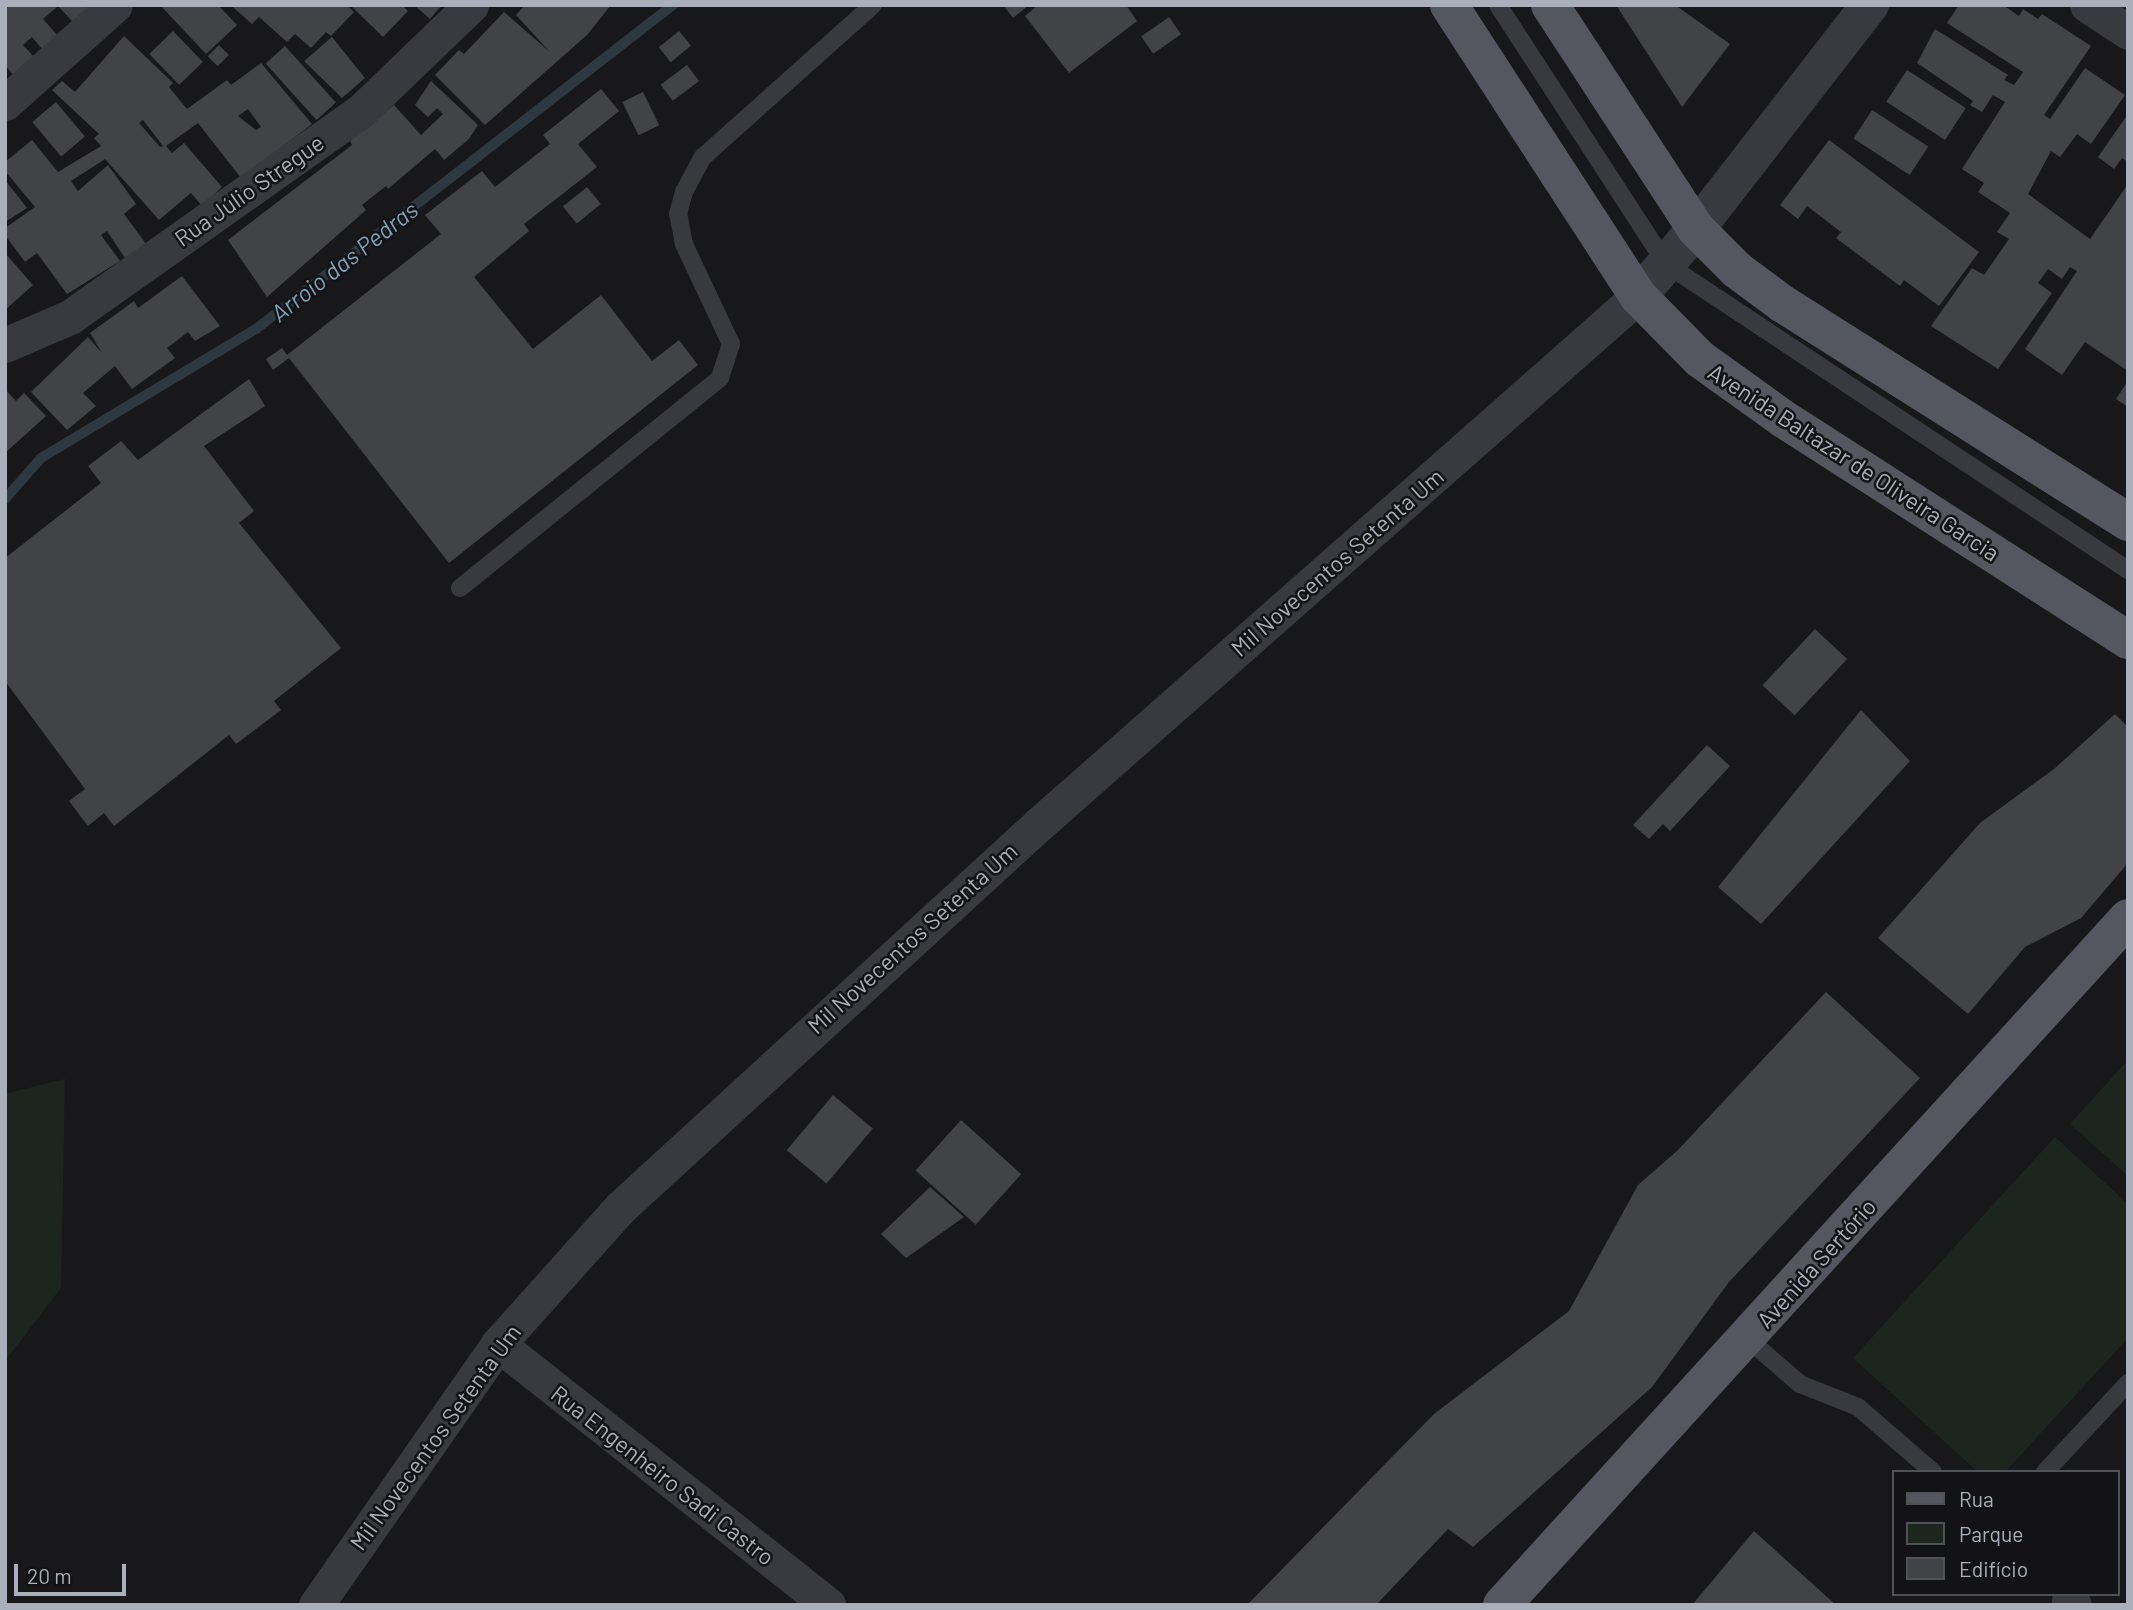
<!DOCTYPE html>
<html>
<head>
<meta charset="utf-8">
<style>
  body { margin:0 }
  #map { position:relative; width:2133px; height:1610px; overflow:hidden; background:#18181a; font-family:Barlow,sans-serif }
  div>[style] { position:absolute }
  .green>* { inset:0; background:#1d261e }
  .stream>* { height:10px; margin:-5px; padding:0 5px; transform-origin:5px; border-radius:5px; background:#2c3940 }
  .building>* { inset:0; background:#424347; transform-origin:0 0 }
  .service>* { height:18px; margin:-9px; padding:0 9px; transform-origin:9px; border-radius:9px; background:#383a40 }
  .minor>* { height:35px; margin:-17.5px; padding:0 17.5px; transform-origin:17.5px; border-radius:17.5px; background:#383a40 }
  .tertiary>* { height:38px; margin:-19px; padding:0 19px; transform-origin:19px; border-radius:19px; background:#383a40 }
  .primary>* { height:38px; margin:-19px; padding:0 19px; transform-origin:19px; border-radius:19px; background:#54575f }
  span { translate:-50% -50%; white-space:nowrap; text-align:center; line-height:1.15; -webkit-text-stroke:5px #131315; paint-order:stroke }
  .street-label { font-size:23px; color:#a9b0bb }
  .water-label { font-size:24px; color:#7da2b9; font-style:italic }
  .frame { position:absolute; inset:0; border:7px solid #a9b0bb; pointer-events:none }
  .legend { position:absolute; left:1892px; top:1470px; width:228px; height:126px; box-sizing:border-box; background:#131315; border:2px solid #4f5257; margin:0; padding:9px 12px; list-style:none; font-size:21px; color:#a9b0bb }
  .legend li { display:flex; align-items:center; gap:14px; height:35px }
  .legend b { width:35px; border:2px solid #4f5257 }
  .scale { position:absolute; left:14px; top:1564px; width:112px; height:32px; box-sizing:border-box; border:4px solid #a9b0bb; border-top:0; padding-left:9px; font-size:21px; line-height:24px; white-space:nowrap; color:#a9b0bb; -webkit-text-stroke:5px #131315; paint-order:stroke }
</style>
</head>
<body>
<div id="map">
  <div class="green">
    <div style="clip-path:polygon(2128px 1060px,2128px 1176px,2070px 1124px)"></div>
    <div style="clip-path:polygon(65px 1079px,61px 1288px,5px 1361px,5px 1094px)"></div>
    <div style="clip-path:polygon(2055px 1137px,2128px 1204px,2128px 1338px,2005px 1472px,1978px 1472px,1853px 1358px)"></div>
  </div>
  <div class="stream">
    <div style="left:5px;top:499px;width:55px;rotate:-48.7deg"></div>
    <div style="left:41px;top:458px;width:251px;rotate:-31deg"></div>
    <div style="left:256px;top:329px;width:528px;rotate:-37.85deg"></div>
  </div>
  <div class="building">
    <div style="clip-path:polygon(5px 5px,91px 5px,73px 22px,58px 6px,43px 19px,58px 36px,43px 50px,32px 37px,23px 45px,35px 58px,15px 77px,5px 65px)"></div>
    <div style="clip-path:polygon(160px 5px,218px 5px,237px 25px,206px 54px)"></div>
    <div style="clip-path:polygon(347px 5px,354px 12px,331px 36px,326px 32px,311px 48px,295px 34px,287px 42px,259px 17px,252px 24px,233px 7px)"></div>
    <div style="clip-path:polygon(350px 5px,402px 5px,408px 11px,383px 37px)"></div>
    <div style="clip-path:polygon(414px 5px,442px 5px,430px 19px)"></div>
    <div style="clip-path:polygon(525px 5px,611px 5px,587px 35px,485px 125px,435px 75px,459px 50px,464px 54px,504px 12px,550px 52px,516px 15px)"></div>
    <div style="clip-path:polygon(1003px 5px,1029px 5px,1013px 18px)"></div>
    <div style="clip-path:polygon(1038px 5px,1126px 5px,1137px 21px,1069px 73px,1025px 16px)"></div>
    <div style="clip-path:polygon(1616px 5px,1675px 5px,1730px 44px,1682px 107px)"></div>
    <div style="clip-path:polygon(1959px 5px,2003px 5px,2019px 16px,2023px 9px,2038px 19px,2042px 14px,2091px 46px,2044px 115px,2050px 119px,2085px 68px,2125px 95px,2091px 144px,2077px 134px,2060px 157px,2051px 151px,2028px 194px,2090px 239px,2128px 184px,2128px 371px,2085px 342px,2062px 375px,2025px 349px,2077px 271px,2070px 267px,2062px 279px,2048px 269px,2038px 283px,2052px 293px,1998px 369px,1931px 326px,1972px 268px,1984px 275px,2009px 239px,1997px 232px,2010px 213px,1978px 192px,1984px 183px,1962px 169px,2005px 102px,1993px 95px,1982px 112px,1970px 105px,1973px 101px,1917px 63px,1935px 29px,2008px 75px,2004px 80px,2014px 85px,2023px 72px,1947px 23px)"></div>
    <div style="left:1169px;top:17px;width:21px;height:34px;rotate:55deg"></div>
    <div style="left:173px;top:31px;width:43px;height:33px;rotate:46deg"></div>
    <div style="left:679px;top:31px;width:19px;height:26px;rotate:51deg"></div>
    <div style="clip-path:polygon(evenodd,124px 36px,173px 83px,169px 87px,187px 109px,227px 80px,231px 85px,261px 63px,312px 124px,241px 178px,198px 123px,166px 146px,172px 153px,184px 143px,222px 187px,202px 206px,191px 193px,159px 220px,105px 159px,71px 181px,78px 191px,108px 165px,136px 204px,124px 214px,146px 244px,125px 258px,107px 231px,101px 235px,120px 261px,67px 294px,37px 253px,25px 262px,5px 235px,5px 228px,35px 207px,5px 171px,5px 162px,32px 140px,58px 172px,101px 146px,94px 138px,99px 134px,52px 90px,62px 81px,75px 92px,124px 36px,248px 109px,261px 127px,256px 130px,238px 116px,248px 109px,124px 36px,143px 120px,163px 146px,160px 147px,139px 123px,143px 120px)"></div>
    <div style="clip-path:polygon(332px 37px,365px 78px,342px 98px,304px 61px)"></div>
    <div style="left:219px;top:45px;width:14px;height:16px;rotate:45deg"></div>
    <div style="left:285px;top:46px;width:76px;height:26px;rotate:48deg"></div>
    <div style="left:687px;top:65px;width:20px;height:33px;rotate:53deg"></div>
    <div style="left:1907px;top:70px;width:70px;height:38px;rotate:33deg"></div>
    <div style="clip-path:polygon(431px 81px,478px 125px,469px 139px,444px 160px,435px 149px,388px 189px,386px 186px,362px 205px,366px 210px,267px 297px,228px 240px,352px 145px,350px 141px,394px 105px,421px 135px,443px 114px,437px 108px,428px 117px,415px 105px)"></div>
    <div style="clip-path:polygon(601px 89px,619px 111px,578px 144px,597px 167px,524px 224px,529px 231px,474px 277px,533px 349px,601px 295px,652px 361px,679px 340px,698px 365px,449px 563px,289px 358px,273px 370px,266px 359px,282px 348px,287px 355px,441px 234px,425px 215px,482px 171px,495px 187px,550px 144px,543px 135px)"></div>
    <div style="left:643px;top:92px;width:37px;height:23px;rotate:64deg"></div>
    <div style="left:56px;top:102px;width:45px;height:31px;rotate:50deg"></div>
    <div style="left:1872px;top:110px;width:67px;height:34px;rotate:33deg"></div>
    <div style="clip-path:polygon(2128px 114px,2128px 162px,2122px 158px,2114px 169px,2098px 157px)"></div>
    <div style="clip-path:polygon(1829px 140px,1979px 252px,1939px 306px,1904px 280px,1900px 286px,1836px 238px,1841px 232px,1807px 206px,1798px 219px,1780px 205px)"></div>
    <div style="clip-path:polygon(5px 180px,27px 208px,5px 222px)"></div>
    <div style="left:587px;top:187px;width:22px;height:31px;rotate:51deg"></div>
    <div style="clip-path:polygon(5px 253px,33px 285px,5px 310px)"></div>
    <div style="clip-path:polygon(182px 276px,220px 326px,195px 341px,188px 332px,167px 348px,175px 358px,132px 389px,115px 366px,83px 393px,96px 406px,67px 430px,31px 392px,88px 337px,102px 353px,90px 333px,134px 301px,138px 308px)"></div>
    <div style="clip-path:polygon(249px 379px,265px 406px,204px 446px,254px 511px,239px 523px,341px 648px,274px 701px,281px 710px,236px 744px,229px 735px,114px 826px,104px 813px,88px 826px,69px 801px,85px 789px,5px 681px,5px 558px,101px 483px,88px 466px,121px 441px,138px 460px)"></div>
    <div style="clip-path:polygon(2128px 381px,2128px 407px,2116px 399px)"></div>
    <div style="clip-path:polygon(5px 389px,16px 401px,24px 393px,46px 416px,5px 453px)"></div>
    <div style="left:1815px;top:629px;width:44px;height:77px;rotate:43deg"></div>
    <div style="clip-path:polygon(1861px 710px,1910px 761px,1761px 924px,1718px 887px)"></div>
    <div style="clip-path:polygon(2115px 714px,2128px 727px,2128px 863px,2081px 918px,2025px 947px,1968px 1014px,1878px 938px,1980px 823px,2054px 769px)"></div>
    <div style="clip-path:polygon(1707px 745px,1730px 766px,1670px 831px,1663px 824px,1649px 839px,1633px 825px)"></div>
    <div style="clip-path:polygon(1826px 992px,1920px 1078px,1729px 1282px,1652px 1387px,1473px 1547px,1448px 1529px,1376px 1605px,1247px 1605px,1434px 1414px,1569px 1311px,1638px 1185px,1678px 1150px)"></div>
    <div style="left:833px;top:1095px;width:52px;height:72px;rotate:40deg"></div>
    <div style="left:961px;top:1120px;width:81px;height:68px;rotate:42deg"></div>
    <div style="clip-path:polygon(930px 1187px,964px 1217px,906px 1258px,881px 1234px)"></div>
    <div style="clip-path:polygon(1754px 1531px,1836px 1605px,1692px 1605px)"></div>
  </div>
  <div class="service">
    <div style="left:1498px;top:5px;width:309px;rotate:57deg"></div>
    <div style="left:1666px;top:264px;width:554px;rotate:33.52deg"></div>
    <div style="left:460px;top:588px;width:334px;rotate:-38.9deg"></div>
    <div style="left:720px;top:378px;width:36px;rotate:-72deg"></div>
    <div style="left:731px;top:344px;width:110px;rotate:-115.2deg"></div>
    <div style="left:684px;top:244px;width:31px;rotate:-101deg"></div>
    <div style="left:678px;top:214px;width:23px;rotate:-75deg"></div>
    <div style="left:684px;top:192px;width:40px;rotate:-62deg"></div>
    <div style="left:703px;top:157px;width:228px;rotate:-41.8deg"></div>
    <div style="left:1748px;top:1339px;width:69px;rotate:40.9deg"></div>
    <div style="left:1800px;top:1384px;width:62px;rotate:21.6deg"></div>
    <div style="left:1858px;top:1407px;width:99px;rotate:40.9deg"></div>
    <div style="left:2045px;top:1472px;width:122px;rotate:-47deg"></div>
  </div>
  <div class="minor">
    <div style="left:2087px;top:5px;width:49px;rotate:33.4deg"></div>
    <div style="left:5px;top:103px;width:147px;rotate:-41.7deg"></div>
    <div style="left:5px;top:345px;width:71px;rotate:-23.3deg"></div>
    <div style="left:70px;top:317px;width:355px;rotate:-35.3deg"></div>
    <div style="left:360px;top:112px;width:154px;rotate:-43.9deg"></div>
    <div style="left:498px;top:1344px;width:421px;rotate:38.3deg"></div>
    <div style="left:2069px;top:1600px;width:7px;rotate:45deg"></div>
    <div style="left:316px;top:1605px;width:318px;rotate:-55.1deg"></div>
    <div style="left:498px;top:1344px;width:184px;rotate:-48.1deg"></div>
    <div style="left:621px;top:1207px;width:566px;rotate:-42.49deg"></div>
    <div style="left:1038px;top:825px;width:800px;rotate:-41.4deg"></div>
  </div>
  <div class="tertiary">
    <div style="left:1638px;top:296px;width:89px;rotate:-49.1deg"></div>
    <div style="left:1696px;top:229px;width:284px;rotate:-52.2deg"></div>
  </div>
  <div class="primary">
    <div style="left:1449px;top:5px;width:347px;rotate:57deg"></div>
    <div style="left:1638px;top:296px;width:88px;rotate:45.5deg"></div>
    <div style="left:1700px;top:359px;width:101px;rotate:35.7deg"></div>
    <div style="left:1782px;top:418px;width:411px;rotate:32.7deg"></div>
    <div style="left:1550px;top:5px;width:267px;rotate:56.9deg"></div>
    <div style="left:1696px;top:229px;width:58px;rotate:45deg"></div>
    <div style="left:1737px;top:270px;width:57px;rotate:36.5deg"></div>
    <div style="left:1783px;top:304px;width:408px;rotate:32.3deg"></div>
    <div style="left:1502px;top:1605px;width:929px;rotate:-47.66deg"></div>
  </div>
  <div class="street-label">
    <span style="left:249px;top:190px;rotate:-35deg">Rua Júlio Stregue</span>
    <span style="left:1854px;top:462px;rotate:33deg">Avenida Baltazar de Oliveira Garcia</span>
    <span style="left:1337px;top:562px;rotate:-41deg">Mil Novecentos Setenta Um</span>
    <span style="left:912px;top:938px;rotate:-42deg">Mil Novecentos Setenta Um</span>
    <span style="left:1816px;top:1263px;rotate:-48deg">Avenida Sertório</span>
    <span style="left:435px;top:1437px;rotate:-54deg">Mil Novecentos Setenta Um</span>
    <span style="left:663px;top:1475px;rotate:38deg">Rua Engenheiro Sadi Castro</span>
  </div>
  <div class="water-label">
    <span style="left:344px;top:261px;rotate:-38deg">Arroio das Pedras</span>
  </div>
  <div class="frame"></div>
  <ul class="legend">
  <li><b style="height:9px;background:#54575f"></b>Rua</li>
  <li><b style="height:19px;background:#1d261e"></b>Parque</li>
  <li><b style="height:19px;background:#424347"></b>Edifício</li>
  </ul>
  <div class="scale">20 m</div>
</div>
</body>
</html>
